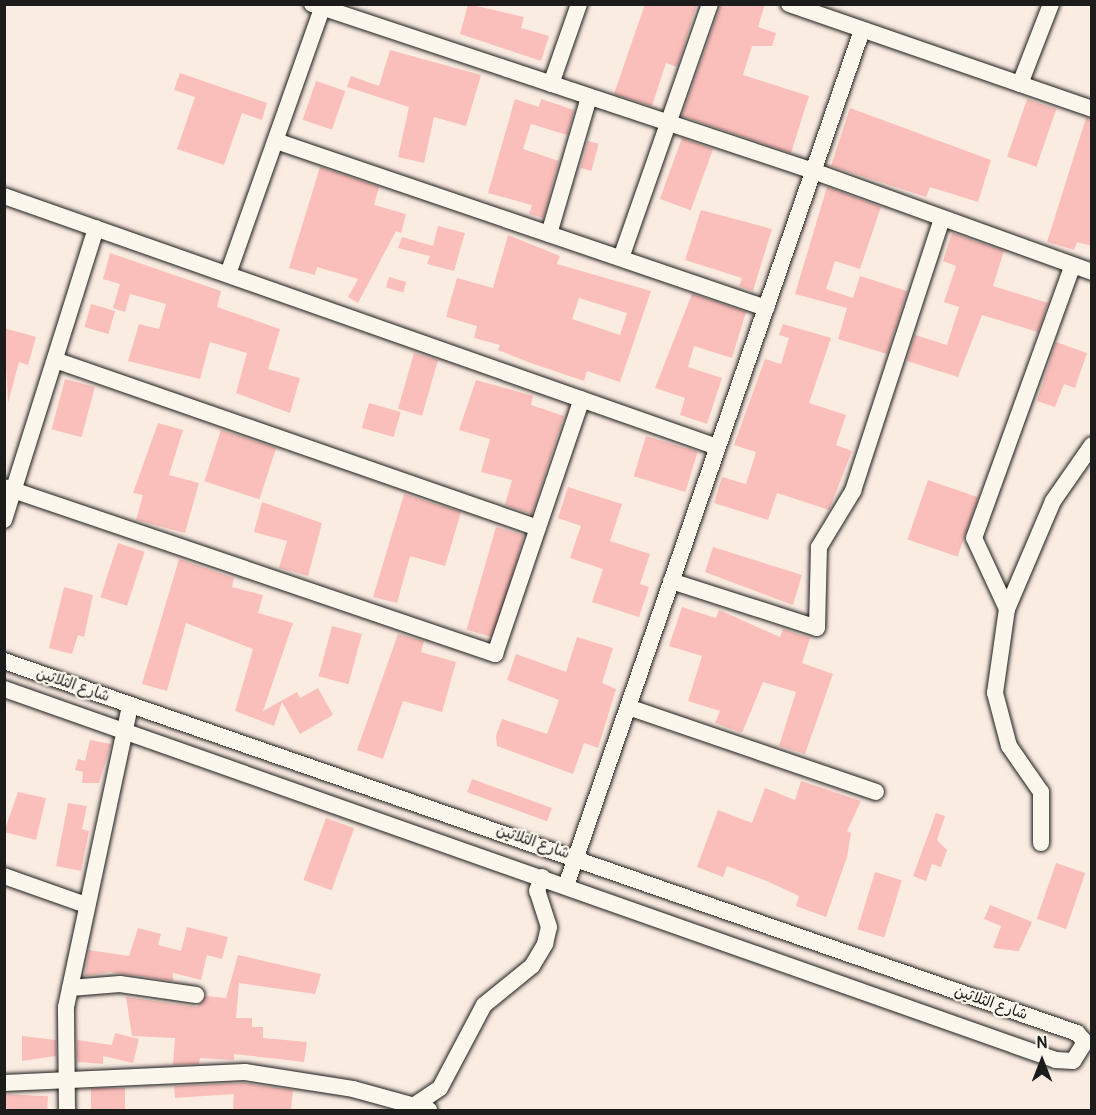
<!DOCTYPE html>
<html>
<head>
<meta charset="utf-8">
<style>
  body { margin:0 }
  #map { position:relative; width:1096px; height:1115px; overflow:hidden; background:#fbece2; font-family:Pangolin,"Playpen Sans Arabic",sans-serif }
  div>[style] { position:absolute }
  .building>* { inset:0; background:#fbbfbb; transform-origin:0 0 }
  .roads { filter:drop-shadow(0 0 2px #1c1c1c) drop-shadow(0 0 2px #1c1c1c) }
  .street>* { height:16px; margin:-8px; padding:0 8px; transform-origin:8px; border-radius:8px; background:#fbf7ec }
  span { translate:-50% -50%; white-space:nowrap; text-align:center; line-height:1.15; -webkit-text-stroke:4.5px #fbf7ec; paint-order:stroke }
  .street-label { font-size:15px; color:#1c1c1c }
  .frame { position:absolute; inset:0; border:6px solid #1c1c1c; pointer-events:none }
  .north { position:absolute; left:1012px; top:1031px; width:60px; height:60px; -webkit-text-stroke:4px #fbf7ec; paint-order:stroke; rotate:0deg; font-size:16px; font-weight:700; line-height:24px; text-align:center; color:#1c1c1c }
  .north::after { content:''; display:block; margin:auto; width:21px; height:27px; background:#1c1c1c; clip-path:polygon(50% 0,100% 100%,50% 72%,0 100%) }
</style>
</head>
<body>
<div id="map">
  <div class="building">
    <div style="clip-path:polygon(468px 4px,524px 17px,521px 28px,549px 36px,541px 61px,460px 34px)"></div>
    <div style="clip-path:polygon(645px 4px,697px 4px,677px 67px,666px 63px,652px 106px,614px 94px)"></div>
    <div style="clip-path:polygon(721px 4px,765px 4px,758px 27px,776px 33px,772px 46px,752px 46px,743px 75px,809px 96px,791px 153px,682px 116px)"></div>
    <div style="clip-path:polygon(390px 50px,481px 75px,466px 126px,434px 117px,424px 163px,398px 157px,409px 107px,347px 87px,351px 76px,379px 86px)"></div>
    <div style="clip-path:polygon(180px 73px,267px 103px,262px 120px,242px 113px,224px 165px,177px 149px,195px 97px,174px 90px)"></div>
    <div style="left:316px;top:81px;width:31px;height:41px;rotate:19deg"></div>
    <div style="clip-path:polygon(515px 99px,539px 107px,541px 99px,574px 110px,567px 135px,531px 124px,523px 149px,559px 161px,543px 218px,529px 214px,532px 205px,488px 193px)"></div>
    <div style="left:1027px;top:99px;width:31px;height:61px;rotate:19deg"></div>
    <div style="clip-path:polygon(850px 108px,991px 160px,978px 202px,930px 187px,926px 197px,831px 166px)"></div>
    <div style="clip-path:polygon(1086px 118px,1092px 119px,1092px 246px,1077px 242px,1074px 250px,1047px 242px)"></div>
    <div style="left:682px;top:138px;width:33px;height:65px;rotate:20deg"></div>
    <div style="left:588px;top:141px;width:11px;height:28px;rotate:15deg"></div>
    <div style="clip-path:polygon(320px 167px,379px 187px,374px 205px,406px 214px,401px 233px,396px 231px,358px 303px,348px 297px,358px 279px,317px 267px,315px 275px,289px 268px)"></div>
    <div style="clip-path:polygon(827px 187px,881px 207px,860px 269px,835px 261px,826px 289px,853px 298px,860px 276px,907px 291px,887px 354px,838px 339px,847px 308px,795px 294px)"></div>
    <div style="clip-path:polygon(701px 210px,772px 229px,753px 291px,739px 286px,742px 278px,685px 260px)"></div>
    <div style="clip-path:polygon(438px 226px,465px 233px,454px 271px,427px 264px,430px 256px,398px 248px,402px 237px,433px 246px)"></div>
    <div style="clip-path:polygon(952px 233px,1004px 251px,993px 286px,1048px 303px,1038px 332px,982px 315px,958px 377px,907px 361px,915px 335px,947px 345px,959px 307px,944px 302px,956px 266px,943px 261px)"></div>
    <div style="clip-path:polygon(evenodd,508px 235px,560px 256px,557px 264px,651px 291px,620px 382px,587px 371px,584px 381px,528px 362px,498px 350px,500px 345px,474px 338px,477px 326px,446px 317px,457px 278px,493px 288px,508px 235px,579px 298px,627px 313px,620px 335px,572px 319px,579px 298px)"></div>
    <div style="clip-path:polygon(110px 253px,221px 291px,217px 307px,280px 329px,268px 369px,300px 378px,290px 413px,236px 393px,247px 353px,210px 342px,200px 379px,128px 361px,139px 324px,159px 329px,166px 304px,130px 294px,125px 312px,113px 308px,120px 284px,103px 279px)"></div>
    <div style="left:389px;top:277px;width:18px;height:11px;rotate:16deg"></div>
    <div style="clip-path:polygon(692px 294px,746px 312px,732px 358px,694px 346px,688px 367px,722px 378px,707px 424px,680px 415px,685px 398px,655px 388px)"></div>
    <div style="left:91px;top:304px;width:25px;height:24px;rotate:16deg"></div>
    <div style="clip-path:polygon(783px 324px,831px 338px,809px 403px,846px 415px,836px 445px,852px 451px,829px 510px,777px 493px,768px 520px,714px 503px,722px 477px,746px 484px,756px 452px,734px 445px,765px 359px,781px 364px,789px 338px,779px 335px)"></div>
    <div style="clip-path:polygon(4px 328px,36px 337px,28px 365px,19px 362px,8px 403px)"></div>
    <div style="clip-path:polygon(1056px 342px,1087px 353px,1075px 388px,1064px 384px,1055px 407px,1037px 401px)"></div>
    <div style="left:414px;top:353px;width:25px;height:58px;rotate:16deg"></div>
    <div style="left:65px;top:379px;width:31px;height:52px;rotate:15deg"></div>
    <div style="clip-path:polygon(476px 380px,533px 396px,531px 405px,564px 416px,532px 514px,505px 505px,512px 480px,481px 472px,490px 439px,459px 430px)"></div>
    <div style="left:369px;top:403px;width:33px;height:26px;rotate:16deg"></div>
    <div style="clip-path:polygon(158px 423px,183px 430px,169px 475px,199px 483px,185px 533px,136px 520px,143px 495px,133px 493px)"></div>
    <div style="left:221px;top:430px;width:58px;height:54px;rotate:18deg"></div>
    <div style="left:646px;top:436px;width:54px;height:42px;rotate:17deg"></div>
    <div style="left:928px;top:480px;width:53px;height:63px;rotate:19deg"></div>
    <div style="clip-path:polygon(568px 487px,622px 504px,610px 541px,650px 554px,640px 584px,649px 587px,639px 617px,592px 602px,603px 569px,570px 558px,581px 526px,558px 518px)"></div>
    <div style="clip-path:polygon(404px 494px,461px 512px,445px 566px,410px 556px,397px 603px,373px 597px)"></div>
    <div style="clip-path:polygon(262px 502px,322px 523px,308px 576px,279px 568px,287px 541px,254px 532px)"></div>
    <div style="left:496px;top:527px;width:29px;height:107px;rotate:16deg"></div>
    <div style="left:118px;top:543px;width:28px;height:57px;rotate:18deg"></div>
    <div style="clip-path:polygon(713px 547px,802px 575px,793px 605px,705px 572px)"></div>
    <div style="clip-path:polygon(179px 559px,234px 578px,232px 587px,263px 595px,258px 613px,293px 623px,263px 711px,297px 692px,300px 698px,318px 688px,333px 715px,300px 734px,282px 702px,274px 726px,235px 711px,253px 649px,186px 623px,167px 691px,142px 684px)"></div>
    <div style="clip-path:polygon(64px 587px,93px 595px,84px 637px,78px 635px,72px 654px,49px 648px)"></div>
    <div style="clip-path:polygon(682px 607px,716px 618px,719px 610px,780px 637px,783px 629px,810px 638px,802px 663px,833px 674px,805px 754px,779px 746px,796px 692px,763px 682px,742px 733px,715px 723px,720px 711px,688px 701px,702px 656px,669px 646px)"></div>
    <div style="left:332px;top:626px;width:31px;height:52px;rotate:15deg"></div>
    <div style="clip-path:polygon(398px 634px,424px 641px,421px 652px,456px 662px,442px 712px,403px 701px,383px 759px,357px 750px)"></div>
    <div style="clip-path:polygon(577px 637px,613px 648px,602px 683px,616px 689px,598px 748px,584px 743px,573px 774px,497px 746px,496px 736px,502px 719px,547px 734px,559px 700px,507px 680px,516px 654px,566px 672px)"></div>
    <div style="clip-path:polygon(90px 740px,111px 744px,99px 783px,82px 783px,83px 772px,75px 770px,78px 759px,85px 761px)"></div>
    <div style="left:472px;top:779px;width:85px;height:14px;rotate:20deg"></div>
    <div style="clip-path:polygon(801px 781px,861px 801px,847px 831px,851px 833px,847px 857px,826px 917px,796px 906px,799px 896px,769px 882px,727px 866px,723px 877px,697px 867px,718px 810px,752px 823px,765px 788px,795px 800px)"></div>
    <div style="clip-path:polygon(18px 792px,46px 798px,36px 840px,4px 832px)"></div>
    <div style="clip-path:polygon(68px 803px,87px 806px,82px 829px,89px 831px,81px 871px,56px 866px)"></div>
    <div style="clip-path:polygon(936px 813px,945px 816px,937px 840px,947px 850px,941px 867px,932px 864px,926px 881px,913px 876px)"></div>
    <div style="left:326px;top:818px;width:30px;height:66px;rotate:20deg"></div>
    <div style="left:1056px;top:863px;width:31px;height:59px;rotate:19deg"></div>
    <div style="left:875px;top:872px;width:28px;height:60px;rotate:17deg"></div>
    <div style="clip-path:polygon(990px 905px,1032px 922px,1019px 951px,993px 948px,1001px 926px,984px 919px)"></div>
    <div style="clip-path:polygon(187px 927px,228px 937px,222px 959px,207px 955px,201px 980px,173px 973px,173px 981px,110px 972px,85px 976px,89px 950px,129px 956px,138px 928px,161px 934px,158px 945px,181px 951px)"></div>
    <div style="clip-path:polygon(238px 955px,321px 974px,315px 994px,239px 983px,236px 1018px,252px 1018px,252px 1027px,263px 1027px,263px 1038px,307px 1042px,304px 1062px,234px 1054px,234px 1060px,200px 1058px,199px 1064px,173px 1065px,175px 1038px,132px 1036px,126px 997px,197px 1007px,206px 996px,226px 998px)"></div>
    <div style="clip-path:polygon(115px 1033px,139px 1039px,133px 1063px,103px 1056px,103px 1064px,77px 1062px,77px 1040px,112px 1045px)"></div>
    <div style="clip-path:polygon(22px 1036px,56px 1040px,56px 1056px,22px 1061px)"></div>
    <div style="clip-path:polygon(244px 1083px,293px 1090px,291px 1110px,233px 1110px,234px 1094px,175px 1098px,174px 1086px)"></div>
    <div style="left:125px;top:1088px;width:22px;height:34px;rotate:90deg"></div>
    <div style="left:4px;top:1094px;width:44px;height:16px;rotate:3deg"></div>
  </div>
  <div class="roads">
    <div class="street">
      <div style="left:312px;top:4px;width:528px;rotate:18.43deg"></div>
      <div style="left:813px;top:171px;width:297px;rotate:19.9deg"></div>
      <div style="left:789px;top:4px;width:321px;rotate:19.1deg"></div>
      <div style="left:551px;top:84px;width:85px;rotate:-70.7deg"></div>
      <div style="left:1020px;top:84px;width:86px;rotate:-68.8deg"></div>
      <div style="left:276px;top:141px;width:518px;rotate:18.82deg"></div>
      <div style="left:4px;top:196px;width:756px;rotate:19.39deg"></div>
      <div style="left:549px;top:234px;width:143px;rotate:-73.7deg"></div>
      <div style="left:621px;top:258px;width:269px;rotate:-70.7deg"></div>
      <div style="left:228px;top:274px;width:282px;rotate:-70.5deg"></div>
      <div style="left:55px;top:360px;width:511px;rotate:19.18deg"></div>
      <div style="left:4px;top:487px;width:519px;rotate:18.78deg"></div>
      <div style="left:495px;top:654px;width:269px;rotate:-71.2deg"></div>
      <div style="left:4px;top:520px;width:306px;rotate:-72.5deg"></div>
      <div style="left:671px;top:581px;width:153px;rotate:17.8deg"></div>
      <div style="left:817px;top:628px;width:81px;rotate:-88.6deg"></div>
      <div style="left:819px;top:547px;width:66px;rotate:-58.7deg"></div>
      <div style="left:853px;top:491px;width:286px;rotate:-71.9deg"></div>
      <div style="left:1007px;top:609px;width:78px;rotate:-114.9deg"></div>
      <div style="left:974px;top:538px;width:290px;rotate:-70.1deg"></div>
      <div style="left:4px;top:661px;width:1136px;rotate:19.12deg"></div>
      <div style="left:1077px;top:1033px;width:12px;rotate:48deg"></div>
      <div style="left:1085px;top:1042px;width:22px;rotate:122deg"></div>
      <div style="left:1073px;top:1061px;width:17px;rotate:-177deg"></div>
      <div style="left:1056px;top:1060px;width:1116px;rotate:-160.57deg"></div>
      <div style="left:628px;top:707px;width:262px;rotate:18.9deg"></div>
      <div style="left:1041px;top:843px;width:51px;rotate:-90deg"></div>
      <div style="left:1041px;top:792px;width:56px;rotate:-124.8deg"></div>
      <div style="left:1009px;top:746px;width:55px;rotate:-104.8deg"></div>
      <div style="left:995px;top:693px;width:85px;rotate:-81.9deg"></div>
      <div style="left:1007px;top:609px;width:117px;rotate:-66.9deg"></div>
      <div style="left:1053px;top:501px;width:68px;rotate:-55.1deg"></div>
      <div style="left:4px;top:876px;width:87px;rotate:19.5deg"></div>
      <div style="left:566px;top:886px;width:906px;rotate:-70.92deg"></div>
      <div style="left:70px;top:988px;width:50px;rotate:-4.6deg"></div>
      <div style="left:120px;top:984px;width:77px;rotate:8.2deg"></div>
      <div style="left:4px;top:1083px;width:241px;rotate:-2.6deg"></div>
      <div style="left:245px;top:1072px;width:109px;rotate:8.9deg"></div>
      <div style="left:353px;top:1089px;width:79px;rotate:15.4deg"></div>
      <div style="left:415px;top:1105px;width:30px;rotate:-34deg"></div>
      <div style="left:440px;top:1088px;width:94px;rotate:-62.1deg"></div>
      <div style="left:484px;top:1005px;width:62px;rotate:-39.1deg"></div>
      <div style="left:532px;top:966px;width:26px;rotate:-59deg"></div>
      <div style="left:545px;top:944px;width:17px;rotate:-77deg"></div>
      <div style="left:549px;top:927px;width:38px;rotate:-108deg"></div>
      <div style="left:537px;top:891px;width:15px;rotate:-70deg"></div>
      <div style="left:67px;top:1110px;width:103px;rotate:-90.6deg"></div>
      <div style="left:66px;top:1007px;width:309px;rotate:-78deg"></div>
    </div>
  </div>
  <div class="street-label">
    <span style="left:73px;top:685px;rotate:19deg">شارع الثلاثين</span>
    <span style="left:533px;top:842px;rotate:19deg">شارع الثلاثين</span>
    <span style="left:991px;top:1003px;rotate:19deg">شارع الثلاثين</span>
  </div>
  <div class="frame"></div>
  <div class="north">N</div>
</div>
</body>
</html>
